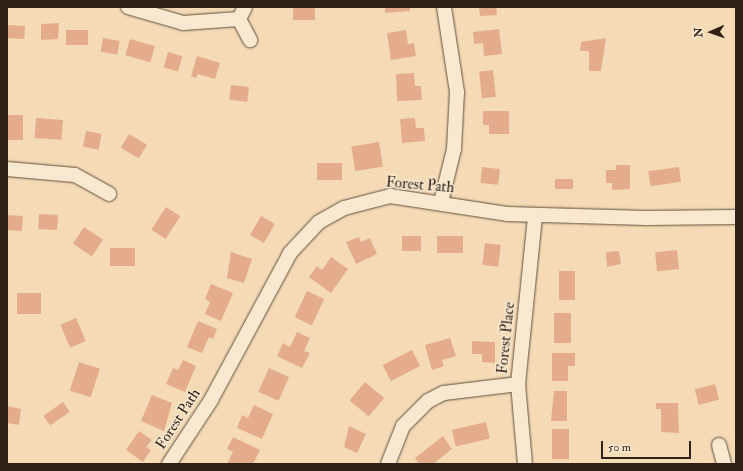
<!DOCTYPE html>
<html>
<head>
<meta charset="utf-8">
<style>
  body { margin:0 }
  #map { position:relative; width:743px; height:471px; overflow:hidden; background:#f4dbb5; font-family:"IM FELL Double Pica",serif }
  div>[style] { position:absolute }
  .building>* { inset:0; background:#e4ac8a; transform-origin:0 0 }
  .roads { filter:drop-shadow(0 0 1px #60503f) drop-shadow(0 0 1px #60503f) }
  .street>* { height:14px; margin:-7px; padding:0 7px; transform-origin:7px; border-radius:7px; background:#f8e8cf }
  span { translate:-50% -50%; white-space:nowrap; text-align:center; line-height:1.15; -webkit-text-stroke:3px #f8e8cf; paint-order:stroke }
  .street-label { font-size:15px; color:#2f2118 }
  .frame { position:absolute; inset:0; border:8px solid #2f2118; pointer-events:none }
  .north { position:absolute; left:691px; top:12px; width:40px; height:40px; -webkit-text-stroke:3px #f8e8cf; paint-order:stroke; rotate:268deg; font-size:11px; font-weight:700; line-height:16px; text-align:center; color:#2f2118 }
  .north::after { content:''; display:block; margin:auto; width:14px; height:18px; background:#2f2118; clip-path:polygon(50% 0,100% 100%,50% 72%,0 100%) }
  .scale { position:absolute; left:601px; top:441px; width:90px; height:18px; box-sizing:border-box; border:2px solid #2f2118; border-top:0; padding-left:5px; font-size:12px; line-height:14px; white-space:nowrap; color:#2f2118; -webkit-text-stroke:3px #f8e8cf; paint-order:stroke }
</style>
</head>
<body>
<div id="map">
  <div class="building">
    <div style="left:293px;top:7px;width:22px;height:13px"></div>
    <div style="clip-path:polygon(385px 7px,410px 7px,410px 11px,385px 13px)"></div>
    <div style="clip-path:polygon(479px 7px,496px 7px,497px 15px,480px 16px)"></div>
    <div style="clip-path:polygon(59px 23px,58px 39px,41px 40px,41px 24px)"></div>
    <div style="left:7px;top:25px;width:18px;height:13px;rotate:3deg"></div>
    <div style="clip-path:polygon(499px 29px,502px 54px,484px 56px,483px 43px,474px 44px,473px 32px)"></div>
    <div style="left:66px;top:30px;width:22px;height:15px"></div>
    <div style="clip-path:polygon(406px 30px,408px 44px,414px 43px,416px 56px,391px 60px,387px 33px)"></div>
    <div style="left:103px;top:38px;width:17px;height:14px;rotate:10deg"></div>
    <div style="clip-path:polygon(606px 38px,601px 71px,589px 71px,589px 51px,580px 51px,581px 42px)"></div>
    <div style="left:130px;top:39px;width:26px;height:17px;rotate:16deg"></div>
    <div style="left:168px;top:52px;width:15px;height:16px;rotate:16deg"></div>
    <div style="clip-path:polygon(197px 56px,220px 63px,215px 79px,198px 74px,196px 78px,191px 76px)"></div>
    <div style="left:493px;top:70px;width:27px;height:14px;rotate:84deg"></div>
    <div style="clip-path:polygon(414px 73px,415px 86px,421px 86px,422px 100px,397px 101px,396px 74px)"></div>
    <div style="left:231px;top:85px;width:18px;height:15px;rotate:6deg"></div>
    <div style="clip-path:polygon(483px 111px,509px 111px,509px 134px,489px 134px,489px 125px,483px 125px)"></div>
    <div style="left:7px;top:115px;width:16px;height:25px"></div>
    <div style="left:36px;top:118px;width:27px;height:20px;rotate:4deg"></div>
    <div style="clip-path:polygon(415px 118px,416px 128px,424px 128px,425px 141px,402px 143px,400px 119px)"></div>
    <div style="left:86px;top:131px;width:16px;height:16px;rotate:11deg"></div>
    <div style="left:129px;top:134px;width:21px;height:16px;rotate:31deg"></div>
    <div style="left:379px;top:142px;width:25px;height:28px;rotate:81deg"></div>
    <div style="left:317px;top:163px;width:25px;height:17px"></div>
    <div style="clip-path:polygon(616px 165px,630px 165px,630px 189px,612px 190px,612px 183px,606px 183px,606px 170px,616px 170px)"></div>
    <div style="left:482px;top:167px;width:18px;height:16px;rotate:6deg"></div>
    <div style="left:679px;top:167px;width:15px;height:31px;rotate:82deg"></div>
    <div style="left:555px;top:179px;width:18px;height:10px"></div>
    <div style="left:166px;top:207px;width:17px;height:27px;rotate:33deg"></div>
    <div style="left:39px;top:214px;width:19px;height:15px;rotate:3deg"></div>
    <div style="left:7px;top:215px;width:16px;height:15px;rotate:4deg"></div>
    <div style="left:261px;top:216px;width:16px;height:22px;rotate:30deg"></div>
    <div style="left:84px;top:227px;width:23px;height:20px;rotate:34deg"></div>
    <div style="left:402px;top:236px;width:19px;height:15px"></div>
    <div style="left:437px;top:236px;width:26px;height:17px"></div>
    <div style="clip-path:polygon(359px 237px,361px 242px,370px 238px,377px 254px,356px 264px,346px 242px)"></div>
    <div style="left:485px;top:243px;width:16px;height:22px;rotate:7deg"></div>
    <div style="left:110px;top:248px;width:25px;height:18px"></div>
    <div style="left:677px;top:250px;width:19px;height:22px;rotate:84deg"></div>
    <div style="clip-path:polygon(619px 251px,621px 264px,607px 267px,606px 252px)"></div>
    <div style="clip-path:polygon(231px 252px,252px 259px,244px 283px,227px 278px)"></div>
    <div style="clip-path:polygon(331px 257px,348px 269px,331px 293px,309px 277px,317px 266px,322px 270px)"></div>
    <div style="left:559px;top:271px;width:16px;height:29px"></div>
    <div style="clip-path:polygon(211px 284px,233px 293px,221px 321px,205px 314px,210px 302px,205px 299px)"></div>
    <div style="left:307px;top:291px;width:19px;height:29px;rotate:25deg"></div>
    <div style="left:17px;top:293px;width:24px;height:21px"></div>
    <div style="left:554px;top:313px;width:17px;height:30px"></div>
    <div style="left:76px;top:318px;width:25px;height:17px;rotate:67deg"></div>
    <div style="clip-path:polygon(198px 321px,217px 329px,213px 339px,209px 337px,202px 353px,187px 347px)"></div>
    <div style="clip-path:polygon(297px 332px,310px 338px,304px 351px,310px 353px,302px 368px,277px 356px,283px 343px,290px 347px)"></div>
    <div style="clip-path:polygon(450px 338px,456px 356px,442px 360px,444px 366px,432px 370px,425px 345px)"></div>
    <div style="clip-path:polygon(472px 341px,495px 342px,495px 363px,482px 362px,482px 354px,472px 354px)"></div>
    <div style="left:412px;top:350px;width:18px;height:33px;rotate:63deg"></div>
    <div style="clip-path:polygon(552px 353px,575px 353px,575px 366px,568px 366px,568px 381px,552px 381px)"></div>
    <div style="clip-path:polygon(183px 360px,196px 366px,185px 392px,166px 384px,173px 368px,178px 370px)"></div>
    <div style="left:79px;top:362px;width:22px;height:30px;rotate:18deg"></div>
    <div style="left:269px;top:368px;width:22px;height:26px;rotate:24deg"></div>
    <div style="left:365px;top:382px;width:25px;height:24px;rotate:40deg"></div>
    <div style="left:715px;top:384px;width:16px;height:21px;rotate:75deg"></div>
    <div style="clip-path:polygon(554px 391px,567px 391px,567px 421px,551px 421px)"></div>
    <div style="clip-path:polygon(152px 395px,172px 403px,164px 431px,141px 421px)"></div>
    <div style="left:63px;top:402px;width:12px;height:24px;rotate:55deg"></div>
    <div style="clip-path:polygon(656px 403px,678px 403px,679px 433px,661px 432px,661px 409px,656px 409px)"></div>
    <div style="clip-path:polygon(254px 405px,273px 414px,262px 439px,237px 428px,242px 415px,248px 418px)"></div>
    <div style="clip-path:polygon(7px 406px,21px 409px,19px 425px,7px 423px)"></div>
    <div style="left:486px;top:422px;width:17px;height:35px;rotate:77deg"></div>
    <div style="clip-path:polygon(349px 426px,366px 434px,357px 453px,344px 447px)"></div>
    <div style="left:569px;top:429px;width:30px;height:17px;rotate:90deg"></div>
    <div style="clip-path:polygon(139px 431px,152px 440px,146px 447px,151px 450px,143px 462px,126px 450px)"></div>
    <div style="clip-path:polygon(443px 436px,452px 449px,433px 464px,419px 464px,415px 458px)"></div>
    <div style="clip-path:polygon(233px 437px,260px 450px,253px 464px,227px 464px,233px 452px,227px 449px)"></div>
  </div>
  <div class="roads">
    <div class="street">
      <div style="left:128px;top:7px;width:57px;rotate:16.2deg"></div>
      <div style="left:183px;top:23px;width:56px;rotate:-4.1deg"></div>
      <div style="left:239px;top:19px;width:24px;rotate:62deg"></div>
      <div style="left:239px;top:19px;width:13px;rotate:-63deg"></div>
      <div style="left:7px;top:169px;width:68px;rotate:5deg"></div>
      <div style="left:75px;top:175px;width:39px;rotate:29deg"></div>
      <div style="left:441px;top:202px;width:55px;rotate:-76.2deg"></div>
      <div style="left:454px;top:149px;width:57px;rotate:-87deg"></div>
      <div style="left:457px;top:92px;width:86px;rotate:-98.7deg"></div>
      <div style="left:719px;top:445px;width:20px;rotate:75deg"></div>
      <div style="left:169px;top:464px;width:77px;rotate:-56.7deg"></div>
      <div style="left:211px;top:400px;width:167px;rotate:-61.7deg"></div>
      <div style="left:290px;top:253px;width:42px;rotate:-46.9deg"></div>
      <div style="left:319px;top:222px;width:29px;rotate:-29deg"></div>
      <div style="left:344px;top:208px;width:48px;rotate:-14.6deg"></div>
      <div style="left:390px;top:196px;width:118px;rotate:8.7deg"></div>
      <div style="left:507px;top:214px;width:139px;rotate:1.6deg"></div>
      <div style="left:646px;top:218px;width:90px;rotate:-0.6deg"></div>
      <div style="left:388px;top:464px;width:41px;rotate:-68.5deg"></div>
      <div style="left:403px;top:426px;width:35px;rotate:-45deg"></div>
      <div style="left:428px;top:401px;width:18px;rotate:-27deg"></div>
      <div style="left:444px;top:393px;width:75px;rotate:-6.9deg"></div>
      <div style="left:525px;top:464px;width:80px;rotate:-95deg"></div>
      <div style="left:518px;top:384px;width:169px;rotate:-84.2deg"></div>
    </div>
  </div>
  <div class="street-label">
    <span style="left:420px;top:185px;rotate:5deg">Forest Path</span>
    <span style="left:506px;top:338px;rotate:-84deg">Forest Place</span>
    <span style="left:178px;top:419px;rotate:-57deg">Forest Path</span>
  </div>
  <div class="frame"></div>
  <div class="north">N</div>
  <div class="scale">50 m</div>
</div>
</body>
</html>
